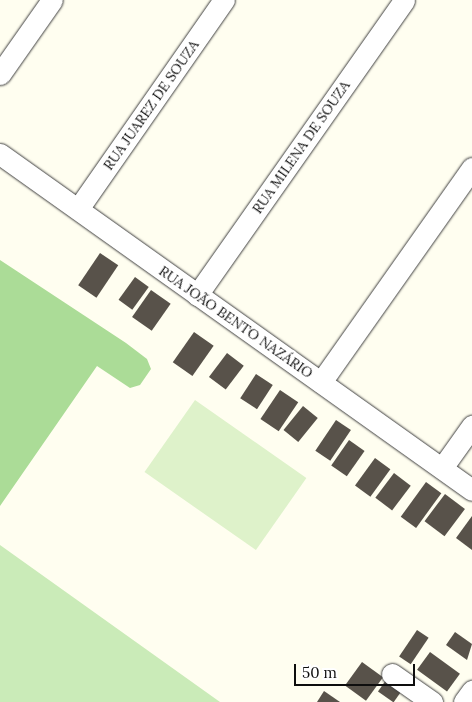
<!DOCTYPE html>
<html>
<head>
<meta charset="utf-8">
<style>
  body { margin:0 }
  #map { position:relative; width:472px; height:702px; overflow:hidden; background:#fffef0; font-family:Lora,serif }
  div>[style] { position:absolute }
  .green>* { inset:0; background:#caebb8 }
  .forest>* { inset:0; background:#abdc97 }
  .pitch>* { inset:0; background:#def2ca; transform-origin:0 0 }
  .building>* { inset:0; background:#58524a; transform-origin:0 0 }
  .roads { filter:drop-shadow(0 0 1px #414141) drop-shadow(0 0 1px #414141) }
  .minor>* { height:21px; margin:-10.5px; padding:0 10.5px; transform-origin:10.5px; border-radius:10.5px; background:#fff }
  span { translate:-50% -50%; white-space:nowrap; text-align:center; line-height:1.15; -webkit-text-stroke:5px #fff; paint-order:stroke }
  .street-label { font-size:14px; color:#0e0e0e }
  .scale { position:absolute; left:294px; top:664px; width:121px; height:22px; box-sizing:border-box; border:2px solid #0e0e0e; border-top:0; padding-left:6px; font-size:15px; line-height:18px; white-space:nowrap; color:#0e0e0e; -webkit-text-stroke:4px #fff; paint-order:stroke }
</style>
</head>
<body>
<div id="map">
  <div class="green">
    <div style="clip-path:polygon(0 545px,220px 702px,0 702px)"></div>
  </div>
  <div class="forest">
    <div style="clip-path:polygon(0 260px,126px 343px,147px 359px,151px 369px,140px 385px,130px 388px,97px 366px,0 506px)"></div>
  </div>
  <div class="pitch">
    <div style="left:195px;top:400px;width:136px;height:88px;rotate:35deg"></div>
  </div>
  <div class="building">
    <div style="left:100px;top:253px;width:22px;height:39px;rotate:34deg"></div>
    <div style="left:135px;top:277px;width:17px;height:28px;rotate:36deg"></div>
    <div style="left:151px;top:290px;width:24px;height:33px;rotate:35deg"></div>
    <div style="left:194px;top:332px;width:24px;height:37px;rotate:35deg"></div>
    <div style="left:227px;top:353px;width:21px;height:30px;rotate:37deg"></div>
    <div style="left:256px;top:374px;width:20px;height:29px;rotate:33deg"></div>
    <div style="left:280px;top:390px;width:22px;height:35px;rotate:34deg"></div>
    <div style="left:303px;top:406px;width:19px;height:31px;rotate:39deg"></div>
    <div style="left:336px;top:420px;width:18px;height:37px;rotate:34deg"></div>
    <div style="left:349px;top:440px;width:19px;height:31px;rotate:35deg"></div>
    <div style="left:375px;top:458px;width:19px;height:34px;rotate:36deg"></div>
    <div style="left:394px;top:473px;width:21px;height:31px;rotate:37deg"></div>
    <div style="left:426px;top:482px;width:19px;height:43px;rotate:36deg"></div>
    <div style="left:445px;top:494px;width:25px;height:34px;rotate:37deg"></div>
    <div style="clip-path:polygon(472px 516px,472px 550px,456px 538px)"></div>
    <div style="left:417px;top:630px;width:14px;height:32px;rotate:34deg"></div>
    <div style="clip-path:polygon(455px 632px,472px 644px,467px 660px,446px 645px)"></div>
    <div style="left:430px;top:652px;width:37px;height:22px;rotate:36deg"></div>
    <div style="left:362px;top:662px;width:26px;height:29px;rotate:36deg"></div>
    <div style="left:386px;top:680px;width:19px;height:14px;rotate:35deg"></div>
    <div style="clip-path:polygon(324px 691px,340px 702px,317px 702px)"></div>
  </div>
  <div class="roads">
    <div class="minor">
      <div style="left:0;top:74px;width:90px;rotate:-54.9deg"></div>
      <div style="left:0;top:154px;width:579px;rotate:35.45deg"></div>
      <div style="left:78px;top:209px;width:255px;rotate:-55.1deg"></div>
      <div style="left:197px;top:295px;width:360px;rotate:-54.9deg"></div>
      <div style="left:321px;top:382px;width:262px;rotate:-54.8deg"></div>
      <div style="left:442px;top:468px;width:52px;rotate:-54.5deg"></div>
      <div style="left:392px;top:674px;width:49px;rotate:35deg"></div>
      <div style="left:464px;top:702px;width:14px;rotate:-54deg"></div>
    </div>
  </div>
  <div class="street-label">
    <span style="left:151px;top:105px;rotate:-55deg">RUA JUAREZ DE SOUZA</span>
    <span style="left:301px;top:147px;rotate:-55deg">RUA MILENA DE SOUZA</span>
    <span style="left:236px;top:322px;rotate:35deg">RUA JOÃO BENTO NAZÁRIO</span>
  </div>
  <div class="scale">50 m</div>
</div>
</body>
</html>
